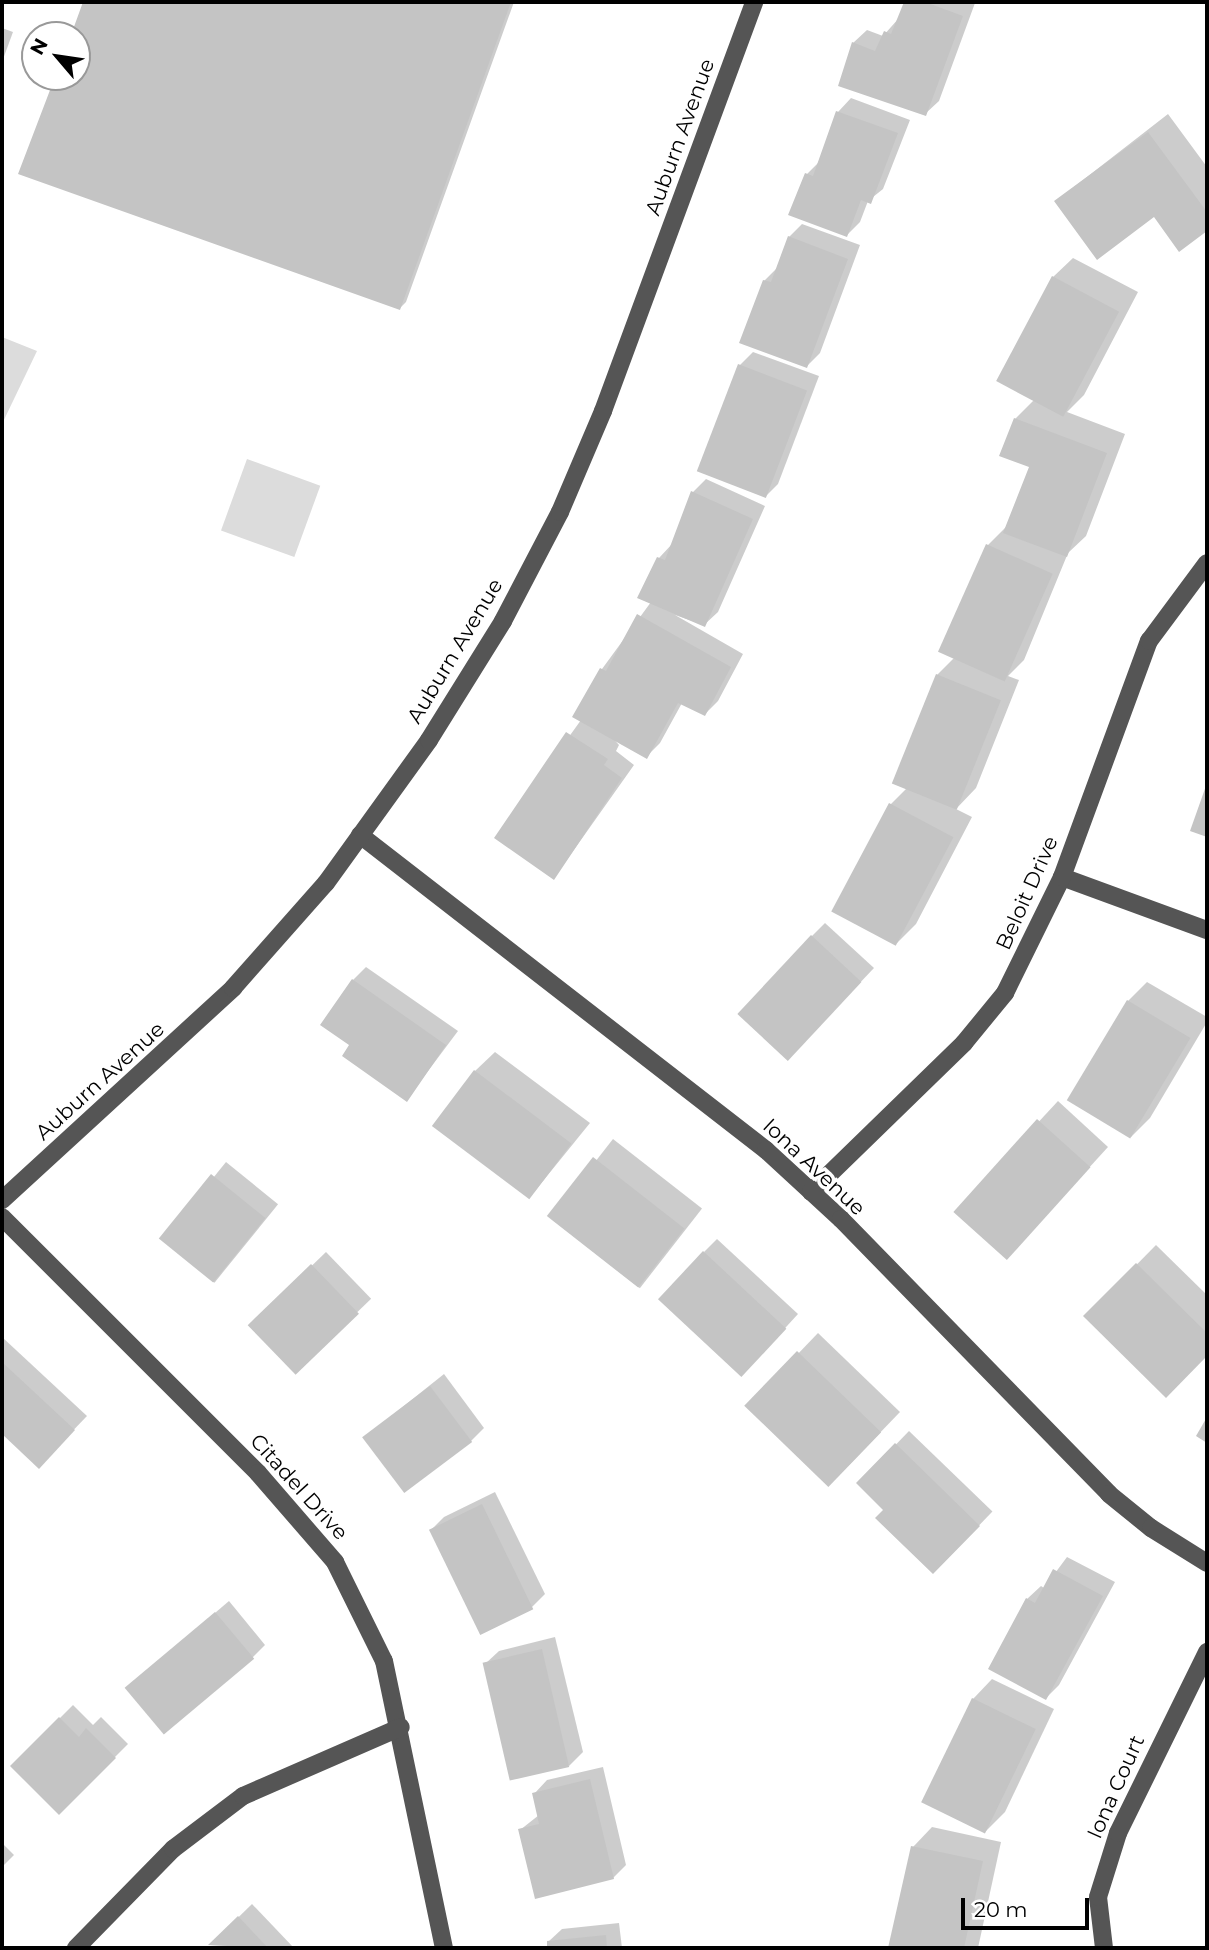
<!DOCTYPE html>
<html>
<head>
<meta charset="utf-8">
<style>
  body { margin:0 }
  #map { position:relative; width:1209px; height:1950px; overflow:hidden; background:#fff; font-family:Montserrat,sans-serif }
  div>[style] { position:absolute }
  .green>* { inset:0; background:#dcdcdc; transform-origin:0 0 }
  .shadow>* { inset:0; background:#0003; transform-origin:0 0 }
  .building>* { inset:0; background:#c4c4c4; transform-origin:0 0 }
  .minor>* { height:18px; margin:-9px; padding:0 9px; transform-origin:9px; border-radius:9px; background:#555 }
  span { translate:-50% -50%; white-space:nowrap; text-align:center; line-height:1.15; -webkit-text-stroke:7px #fff; paint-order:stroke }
  .street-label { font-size:21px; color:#000 }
  .frame { position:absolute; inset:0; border:4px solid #000; pointer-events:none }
  .north { position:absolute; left:21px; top:21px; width:70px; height:70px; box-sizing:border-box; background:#fff; border:2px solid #999; border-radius:50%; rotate:299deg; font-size:19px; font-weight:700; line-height:28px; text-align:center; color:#000 }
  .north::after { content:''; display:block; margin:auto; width:24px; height:32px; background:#000; clip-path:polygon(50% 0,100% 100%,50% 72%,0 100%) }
  .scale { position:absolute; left:961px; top:1898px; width:128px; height:32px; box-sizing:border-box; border:4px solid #000; border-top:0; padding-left:9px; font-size:21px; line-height:24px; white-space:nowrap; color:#000; -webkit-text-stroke:5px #fff; paint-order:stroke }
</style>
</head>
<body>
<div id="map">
  <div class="green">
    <div style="clip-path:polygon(2px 337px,37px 351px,2px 424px)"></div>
    <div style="left:247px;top:459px;width:78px;height:76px;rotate:20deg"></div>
  </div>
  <div class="shadow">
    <div style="clip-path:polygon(85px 2px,514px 2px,406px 302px,400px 308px,57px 77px,77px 77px,77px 35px,72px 35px)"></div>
    <div style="clip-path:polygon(906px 2px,975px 3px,939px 101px,925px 114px,853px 43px,867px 30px,883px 36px,899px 18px)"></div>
    <div style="clip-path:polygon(2px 28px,13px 32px,2px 62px)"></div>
    <div style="clip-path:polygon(851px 98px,910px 120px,883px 189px,868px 201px,860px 222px,847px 235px,807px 174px,820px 161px,838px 112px)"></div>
    <div style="clip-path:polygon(1168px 114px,1207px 167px,1207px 229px,1180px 250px,1154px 215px,1056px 201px)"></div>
    <div style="clip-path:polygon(802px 224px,860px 245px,820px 353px,807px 366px,764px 281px,778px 267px,789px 237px)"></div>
    <div style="clip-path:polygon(1073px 258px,1138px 292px,1084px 395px,1067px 412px,1125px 434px,1086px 536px,1068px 553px,1024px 660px,1008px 676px,1019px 680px,976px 788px,956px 809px,972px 817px,916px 924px,897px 943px,891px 804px,907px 788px,937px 675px,955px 657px,988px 545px,1007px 526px,1031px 466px,1015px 419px,1035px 399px,1053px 277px)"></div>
    <div style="clip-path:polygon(753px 352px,819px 376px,778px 484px,765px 497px,740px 365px)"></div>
    <div style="clip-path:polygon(706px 479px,765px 506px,718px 612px,704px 625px,675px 615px,743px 654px,718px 701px,705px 714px,682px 703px,660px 743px,647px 756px,612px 737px,619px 745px,616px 751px,634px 765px,554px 878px,497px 837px,581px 720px,602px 669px,651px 602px,659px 558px,672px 544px,693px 492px)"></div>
    <div style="clip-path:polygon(825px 923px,874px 968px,800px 1046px,812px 936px)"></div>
    <div style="clip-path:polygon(366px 967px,458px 1031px,407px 1099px,353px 980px)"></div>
    <div style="clip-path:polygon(1147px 982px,1207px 1017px,1207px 1022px,1150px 1118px,1131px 1137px,1128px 1001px)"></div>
    <div style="clip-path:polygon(495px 1052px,590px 1123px,530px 1197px,475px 1071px)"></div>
    <div style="clip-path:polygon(1058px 1101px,1108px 1147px,1025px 1238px,955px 1212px)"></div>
    <div style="left:613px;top:1139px;width:113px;height:101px;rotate:38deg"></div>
    <div style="left:226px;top:1162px;width:67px;height:101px;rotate:39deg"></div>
    <div style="clip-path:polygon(717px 1239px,798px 1314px,755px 1361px,704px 1252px)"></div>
    <div style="clip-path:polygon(1156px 1245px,1207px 1295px,1207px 1354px,1166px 1396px,1086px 1316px)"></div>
    <div style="left:326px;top:1252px;width:65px;height:106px;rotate:46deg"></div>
    <div style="clip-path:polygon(818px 1333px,900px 1412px,848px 1466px,747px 1407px)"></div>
    <div style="clip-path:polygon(2px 1337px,87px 1416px,39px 1466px,2px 1431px)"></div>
    <div style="clip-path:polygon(444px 1374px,484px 1428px,471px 1441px,365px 1437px)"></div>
    <div style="left:909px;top:1431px;width:116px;height:73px;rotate:44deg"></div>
    <div style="clip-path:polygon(495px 1492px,545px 1594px,532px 1607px,431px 1530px,444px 1517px)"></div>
    <div style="clip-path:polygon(1067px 1557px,1115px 1582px,1059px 1685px,1046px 1698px,1027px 1599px,1041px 1586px,1044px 1588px)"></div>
    <div style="clip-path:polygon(229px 1601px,265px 1645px,252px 1658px,127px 1688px)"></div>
    <div style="clip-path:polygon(555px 1637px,583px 1752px,569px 1766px,485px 1664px,499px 1651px)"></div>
    <div style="clip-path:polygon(992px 1679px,1054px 1709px,1005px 1812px,986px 1831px,973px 1699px)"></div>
    <div style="clip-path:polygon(73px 1705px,93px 1725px,101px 1717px,128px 1744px,59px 1813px,12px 1766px)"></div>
    <div style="clip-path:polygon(603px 1767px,626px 1865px,613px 1878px,520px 1830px,539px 1815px,534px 1794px,547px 1780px)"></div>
    <div style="clip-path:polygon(932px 1827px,1001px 1842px,978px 1948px,890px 1948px,913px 1847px)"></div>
    <div style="clip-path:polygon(2px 1843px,14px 1855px,2px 1867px)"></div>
    <div style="clip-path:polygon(252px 1904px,294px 1948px,210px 1945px)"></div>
    <div style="clip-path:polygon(619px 1923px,622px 1948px,549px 1948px,548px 1942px,562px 1929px)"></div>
  </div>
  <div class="building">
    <div style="clip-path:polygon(83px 2px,511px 2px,400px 310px,18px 174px,55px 77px,77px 77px,77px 35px,71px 35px)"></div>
    <div style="clip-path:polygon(904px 2px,925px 2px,963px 16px,926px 116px,838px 86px,852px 42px,875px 51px,884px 31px,891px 34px)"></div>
    <div style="clip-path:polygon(836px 111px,898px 133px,871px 204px,861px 200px,847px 237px,788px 215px,805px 173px,813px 176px)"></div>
    <div style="clip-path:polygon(1148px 132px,1207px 212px,1207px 231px,1179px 252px,1154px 217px,1097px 260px,1054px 201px)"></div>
    <div style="clip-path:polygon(788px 236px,848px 259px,807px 368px,739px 343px,763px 280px,771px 282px)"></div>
    <div style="left:1052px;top:276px;width:76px;height:119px;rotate:28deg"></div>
    <div style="left:738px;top:364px;width:74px;height:115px;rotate:21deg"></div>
    <div style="clip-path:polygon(1014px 418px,1107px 453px,1067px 557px,1003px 533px,1029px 467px,999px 456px)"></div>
    <div style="clip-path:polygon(691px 491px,753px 519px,705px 627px,637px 598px,657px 557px,665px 560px)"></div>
    <div style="left:986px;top:544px;width:73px;height:118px;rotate:24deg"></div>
    <div style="clip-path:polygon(637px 614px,731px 667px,705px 716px,678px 703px,647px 759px,572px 717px,600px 668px,606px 671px)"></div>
    <div style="left:936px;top:674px;width:70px;height:118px;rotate:22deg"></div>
    <div style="clip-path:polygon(566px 732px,608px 759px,604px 765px,622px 778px,554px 880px,494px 838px)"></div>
    <div style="clip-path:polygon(1207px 783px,1207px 837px,1190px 831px)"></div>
    <div style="left:889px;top:803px;width:73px;height:123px;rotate:28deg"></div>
    <div style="left:811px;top:935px;width:69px;height:108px;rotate:43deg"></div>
    <div style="clip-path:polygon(352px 979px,446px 1045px,407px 1102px,342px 1056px,349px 1045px,320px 1025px)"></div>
    <div style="left:1127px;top:1000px;width:74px;height:117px;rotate:31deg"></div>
    <div style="left:474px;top:1070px;width:122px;height:70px;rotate:37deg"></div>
    <div style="left:1037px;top:1119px;width:72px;height:125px;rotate:42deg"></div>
    <div style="left:593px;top:1157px;width:116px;height:75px;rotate:38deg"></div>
    <div style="left:211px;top:1174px;width:70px;height:83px;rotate:39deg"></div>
    <div style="left:703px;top:1251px;width:114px;height:66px;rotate:43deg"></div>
    <div style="clip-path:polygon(1136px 1263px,1207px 1333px,1207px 1356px,1166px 1398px,1083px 1316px)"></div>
    <div style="left:311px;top:1264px;width:69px;height:88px;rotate:46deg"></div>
    <div style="left:797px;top:1351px;width:117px;height:76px;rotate:44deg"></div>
    <div style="clip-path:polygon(2px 1362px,75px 1430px,39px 1469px,2px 1434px)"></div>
    <div style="left:430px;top:1386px;width:70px;height:85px;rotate:53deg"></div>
    <div style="clip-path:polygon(1207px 1417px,1207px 1443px,1196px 1436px)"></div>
    <div style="clip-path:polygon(895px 1443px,980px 1526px,933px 1574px,875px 1518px,883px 1510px,856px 1483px)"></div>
    <div style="left:482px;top:1504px;width:117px;height:59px;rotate:64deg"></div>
    <div style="clip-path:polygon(1053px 1569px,1103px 1596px,1046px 1700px,988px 1669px,1026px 1598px,1035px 1603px)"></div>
    <div style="left:215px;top:1612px;width:61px;height:118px;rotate:50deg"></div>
    <div style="left:542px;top:1649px;width:121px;height:61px;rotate:77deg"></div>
    <div style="left:972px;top:1698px;width:71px;height:116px;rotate:26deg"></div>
    <div style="clip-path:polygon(59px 1717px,79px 1737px,86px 1728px,116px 1758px,59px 1815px,10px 1766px)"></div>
    <div style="clip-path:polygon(590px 1779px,614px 1879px,535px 1899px,518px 1829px,539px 1824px,532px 1793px)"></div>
    <div style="clip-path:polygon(911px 1846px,983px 1861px,964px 1948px,888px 1948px)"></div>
    <div style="clip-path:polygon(238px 1916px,268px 1948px,208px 1945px)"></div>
    <div style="clip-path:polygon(606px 1935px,607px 1948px,547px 1948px,547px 1941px)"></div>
  </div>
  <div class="minor">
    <div style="left:360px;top:835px;width:514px;rotate:37.81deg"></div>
    <div style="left:766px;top:1150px;width:102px;rotate:42.6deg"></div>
    <div style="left:841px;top:1219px;width:384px;rotate:45.7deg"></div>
    <div style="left:1109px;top:1494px;width:54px;rotate:39deg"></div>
    <div style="left:1151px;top:1528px;width:66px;rotate:32deg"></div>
    <div style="left:1062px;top:877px;width:154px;rotate:20.1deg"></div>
    <div style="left:811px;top:1192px;width:214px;rotate:-44.2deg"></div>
    <div style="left:964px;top:1043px;width:65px;rotate:-50.6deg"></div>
    <div style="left:1005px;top:993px;width:129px;rotate:-63.8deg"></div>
    <div style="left:1062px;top:877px;width:252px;rotate:-69.8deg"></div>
    <div style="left:1149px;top:641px;width:97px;rotate:-53.4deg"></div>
    <div style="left:2px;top:1200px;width:314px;rotate:-42.5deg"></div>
    <div style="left:233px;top:988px;width:140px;rotate:-48.5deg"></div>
    <div style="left:326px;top:883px;width:176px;rotate:-54.2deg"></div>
    <div style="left:429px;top:740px;width:140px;rotate:-58.1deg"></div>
    <div style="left:503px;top:621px;width:123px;rotate:-62.4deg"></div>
    <div style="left:560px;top:512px;width:110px;rotate:-66.9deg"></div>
    <div style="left:603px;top:411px;width:436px;rotate:-69.7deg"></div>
    <div style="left:2px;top:1217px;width:362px;rotate:45deg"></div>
    <div style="left:258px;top:1473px;width:118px;rotate:49.1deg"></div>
    <div style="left:335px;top:1562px;width:110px;rotate:63.7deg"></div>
    <div style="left:384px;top:1661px;width:293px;rotate:78.2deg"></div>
    <div style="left:76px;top:1948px;width:139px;rotate:-45.6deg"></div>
    <div style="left:173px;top:1849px;width:88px;rotate:-37.1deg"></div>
    <div style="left:243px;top:1796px;width:172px;rotate:-23.6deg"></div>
    <div style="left:1104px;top:1948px;width:51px;rotate:-96.7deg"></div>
    <div style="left:1098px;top:1897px;width:67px;rotate:-72.6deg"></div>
    <div style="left:1118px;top:1833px;width:202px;rotate:-63.8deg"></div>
  </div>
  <div class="street-label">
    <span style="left:680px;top:137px;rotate:-70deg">Auburn Avenue</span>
    <span style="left:455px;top:651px;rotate:-59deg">Auburn Avenue</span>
    <span style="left:1027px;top:893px;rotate:-66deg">Beloit Drive</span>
    <span style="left:100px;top:1081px;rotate:-42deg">Auburn Avenue</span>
    <span style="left:814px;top:1167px;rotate:43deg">Iona Avenue</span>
    <span style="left:299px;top:1487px;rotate:48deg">Citadel Drive</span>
    <span style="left:1116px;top:1787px;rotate:-66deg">Iona Court</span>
  </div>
  <div class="frame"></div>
  <div class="north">N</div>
  <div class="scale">20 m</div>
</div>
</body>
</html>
